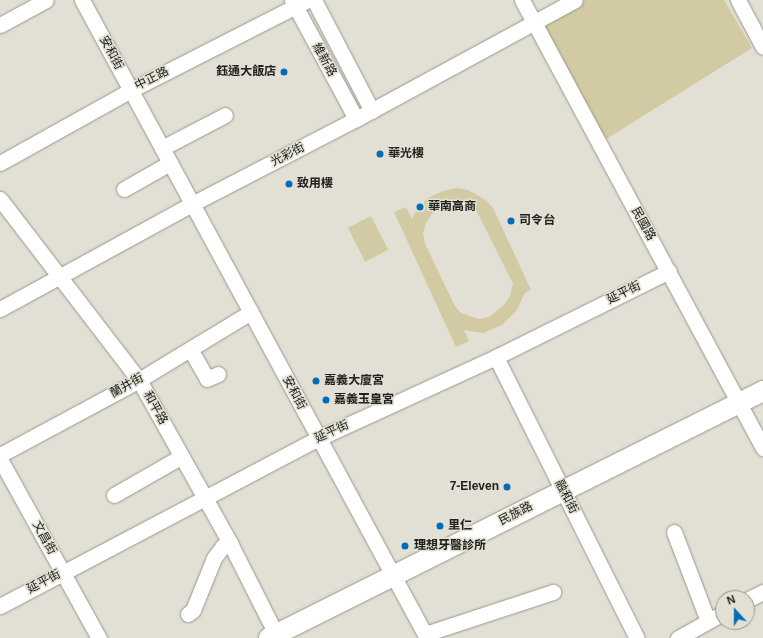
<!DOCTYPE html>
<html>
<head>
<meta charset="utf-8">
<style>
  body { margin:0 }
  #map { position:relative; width:763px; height:638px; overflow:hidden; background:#e2e0d4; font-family:Helvetica,"Noto Sans TC",sans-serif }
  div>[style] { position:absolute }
  .green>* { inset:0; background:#d1caa2; transform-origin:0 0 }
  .roads { filter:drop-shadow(0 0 1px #99978c) drop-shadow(0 0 1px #99978c) }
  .minor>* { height:15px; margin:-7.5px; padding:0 7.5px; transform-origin:7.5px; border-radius:7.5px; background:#fff }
  .major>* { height:20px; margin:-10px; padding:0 10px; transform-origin:10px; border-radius:10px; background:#fff }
  .dots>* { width:11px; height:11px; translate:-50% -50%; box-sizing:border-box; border:2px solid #e2e0d4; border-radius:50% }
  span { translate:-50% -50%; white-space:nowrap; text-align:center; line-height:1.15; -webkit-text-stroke:3px #e2e0d4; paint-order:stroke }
  .street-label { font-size:12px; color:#21201c }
  .poi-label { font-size:12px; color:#21201c; font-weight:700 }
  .right { translate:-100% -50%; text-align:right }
  .left { translate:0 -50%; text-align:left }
  .north { position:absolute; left:715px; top:590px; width:40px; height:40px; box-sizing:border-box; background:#e2e0d4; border:1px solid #95938a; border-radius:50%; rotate:339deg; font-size:11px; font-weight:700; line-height:16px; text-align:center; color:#21201c }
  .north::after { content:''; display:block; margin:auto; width:14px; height:18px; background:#036cb8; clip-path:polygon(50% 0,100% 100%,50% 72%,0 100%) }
</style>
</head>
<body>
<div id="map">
  <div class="green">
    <div style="clip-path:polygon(582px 0,724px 0,752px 48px,606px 139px,534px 22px)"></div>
    <div style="clip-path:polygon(evenodd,457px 188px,468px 190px,479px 196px,487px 201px,493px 208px,531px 290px,525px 293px,517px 310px,502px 325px,483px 333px,464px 330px,469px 341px,456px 347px,394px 212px,406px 207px,412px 219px,419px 206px,428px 198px,443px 191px,457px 188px,458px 204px,470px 206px,477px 212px,513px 284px,510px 296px,504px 305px,489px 317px,479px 319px,461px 313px,455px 306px,425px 244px,423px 233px,426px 223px,431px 215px,439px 209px,458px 204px)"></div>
    <div style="left:371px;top:216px;width:38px;height:26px;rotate:63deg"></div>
  </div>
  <div class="roads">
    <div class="minor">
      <div style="left:82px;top:0;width:725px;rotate:61.6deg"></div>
      <div style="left:292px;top:0;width:135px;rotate:61.7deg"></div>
      <div style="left:314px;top:0;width:125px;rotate:62.4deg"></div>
      <div style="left:522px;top:0;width:509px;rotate:61.72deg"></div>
      <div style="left:738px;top:0;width:53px;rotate:62deg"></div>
      <div style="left:0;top:25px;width:52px;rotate:-28.5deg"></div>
      <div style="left:162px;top:148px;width:71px;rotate:-27.6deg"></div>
      <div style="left:0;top:163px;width:150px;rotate:-29.1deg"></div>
      <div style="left:131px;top:90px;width:199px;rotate:-27deg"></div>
      <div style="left:124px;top:189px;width:53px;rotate:-29.5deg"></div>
      <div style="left:0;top:199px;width:228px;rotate:52.5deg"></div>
      <div style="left:139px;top:380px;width:187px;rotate:60.8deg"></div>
      <div style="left:230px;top:543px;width:106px;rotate:63.2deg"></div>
      <div style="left:0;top:309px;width:219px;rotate:-28.7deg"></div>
      <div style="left:192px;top:204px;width:185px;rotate:-27.4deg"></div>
      <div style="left:356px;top:119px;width:249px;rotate:-28.5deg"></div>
      <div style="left:190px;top:349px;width:34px;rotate:60deg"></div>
      <div style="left:207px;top:379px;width:12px;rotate:-24deg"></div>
      <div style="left:496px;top:357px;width:314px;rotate:63.4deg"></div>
      <div style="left:0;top:455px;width:158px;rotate:-28.3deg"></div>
      <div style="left:139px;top:380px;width:131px;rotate:-31.3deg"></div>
      <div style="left:0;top:459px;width:205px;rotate:61.1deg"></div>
      <div style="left:114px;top:495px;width:78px;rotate:-29.8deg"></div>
      <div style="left:674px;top:532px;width:95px;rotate:69.1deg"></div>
      <div style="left:747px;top:600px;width:18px;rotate:-27deg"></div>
      <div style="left:0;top:606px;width:361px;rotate:-27.8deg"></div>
      <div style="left:319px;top:438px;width:195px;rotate:-24.6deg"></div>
      <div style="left:496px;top:357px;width:193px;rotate:-26.4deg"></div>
      <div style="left:188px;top:614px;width:6px;rotate:-39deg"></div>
      <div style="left:193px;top:610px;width:56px;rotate:-68deg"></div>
      <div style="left:214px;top:558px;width:15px;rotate:-53deg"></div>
      <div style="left:223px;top:546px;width:8px;rotate:-23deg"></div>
      <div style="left:425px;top:634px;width:135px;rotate:-18.2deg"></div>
      <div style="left:678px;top:638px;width:51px;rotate:-29.1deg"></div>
    </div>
    <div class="major">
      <div style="left:269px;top:638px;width:552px;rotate:-26.57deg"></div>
    </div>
  </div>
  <div class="dots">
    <div style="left:284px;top:72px;background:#036cb8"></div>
    <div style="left:380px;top:154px;background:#036cb8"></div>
    <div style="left:289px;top:184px;background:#036cb8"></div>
    <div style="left:420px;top:207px;background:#036cb8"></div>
    <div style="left:511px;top:221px;background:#036cb8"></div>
    <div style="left:316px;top:381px;background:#036cb8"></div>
    <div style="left:326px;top:400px;background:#036cb8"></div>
    <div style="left:507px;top:487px;background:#036cb8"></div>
    <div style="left:440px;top:526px;background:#036cb8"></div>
    <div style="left:405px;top:546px;background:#036cb8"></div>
  </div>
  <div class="street-label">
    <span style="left:111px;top:53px;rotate:62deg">安和街</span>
    <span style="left:324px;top:60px;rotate:61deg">維新路</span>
    <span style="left:152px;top:79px;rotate:-27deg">中正路</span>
    <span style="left:288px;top:155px;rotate:-27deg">光彩街</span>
    <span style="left:643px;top:224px;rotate:61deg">民國路</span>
    <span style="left:624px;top:293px;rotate:-26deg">延平街</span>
    <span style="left:127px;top:386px;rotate:-29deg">蘭井街</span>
    <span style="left:294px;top:393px;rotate:62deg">安和街</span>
    <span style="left:155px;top:408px;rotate:61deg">和平路</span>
    <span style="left:332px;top:432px;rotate:-25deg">延平街</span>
    <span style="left:566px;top:497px;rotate:63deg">融和街</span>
    <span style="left:516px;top:514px;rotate:-27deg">民族路</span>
    <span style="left:44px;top:538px;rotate:61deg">文昌街</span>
    <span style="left:44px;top:582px;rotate:-28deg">延平街</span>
  </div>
  <div class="poi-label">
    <span class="right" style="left:276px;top:72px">鈺通大飯店</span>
    <span class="left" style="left:388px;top:154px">華光樓</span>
    <span class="left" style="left:297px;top:184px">致用樓</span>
    <span class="left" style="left:428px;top:207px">華南高商</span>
    <span class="left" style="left:519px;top:221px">司令台</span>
    <span class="left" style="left:324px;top:381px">嘉義大廈宮</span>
    <span class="left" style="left:334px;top:400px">嘉義玉皇宮</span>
    <span class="right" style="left:499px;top:487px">7-Eleven</span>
    <span class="left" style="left:448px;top:526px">里仁</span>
    <span class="left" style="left:414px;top:546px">理想牙醫診所</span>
  </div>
  <div class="north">N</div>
</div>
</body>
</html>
